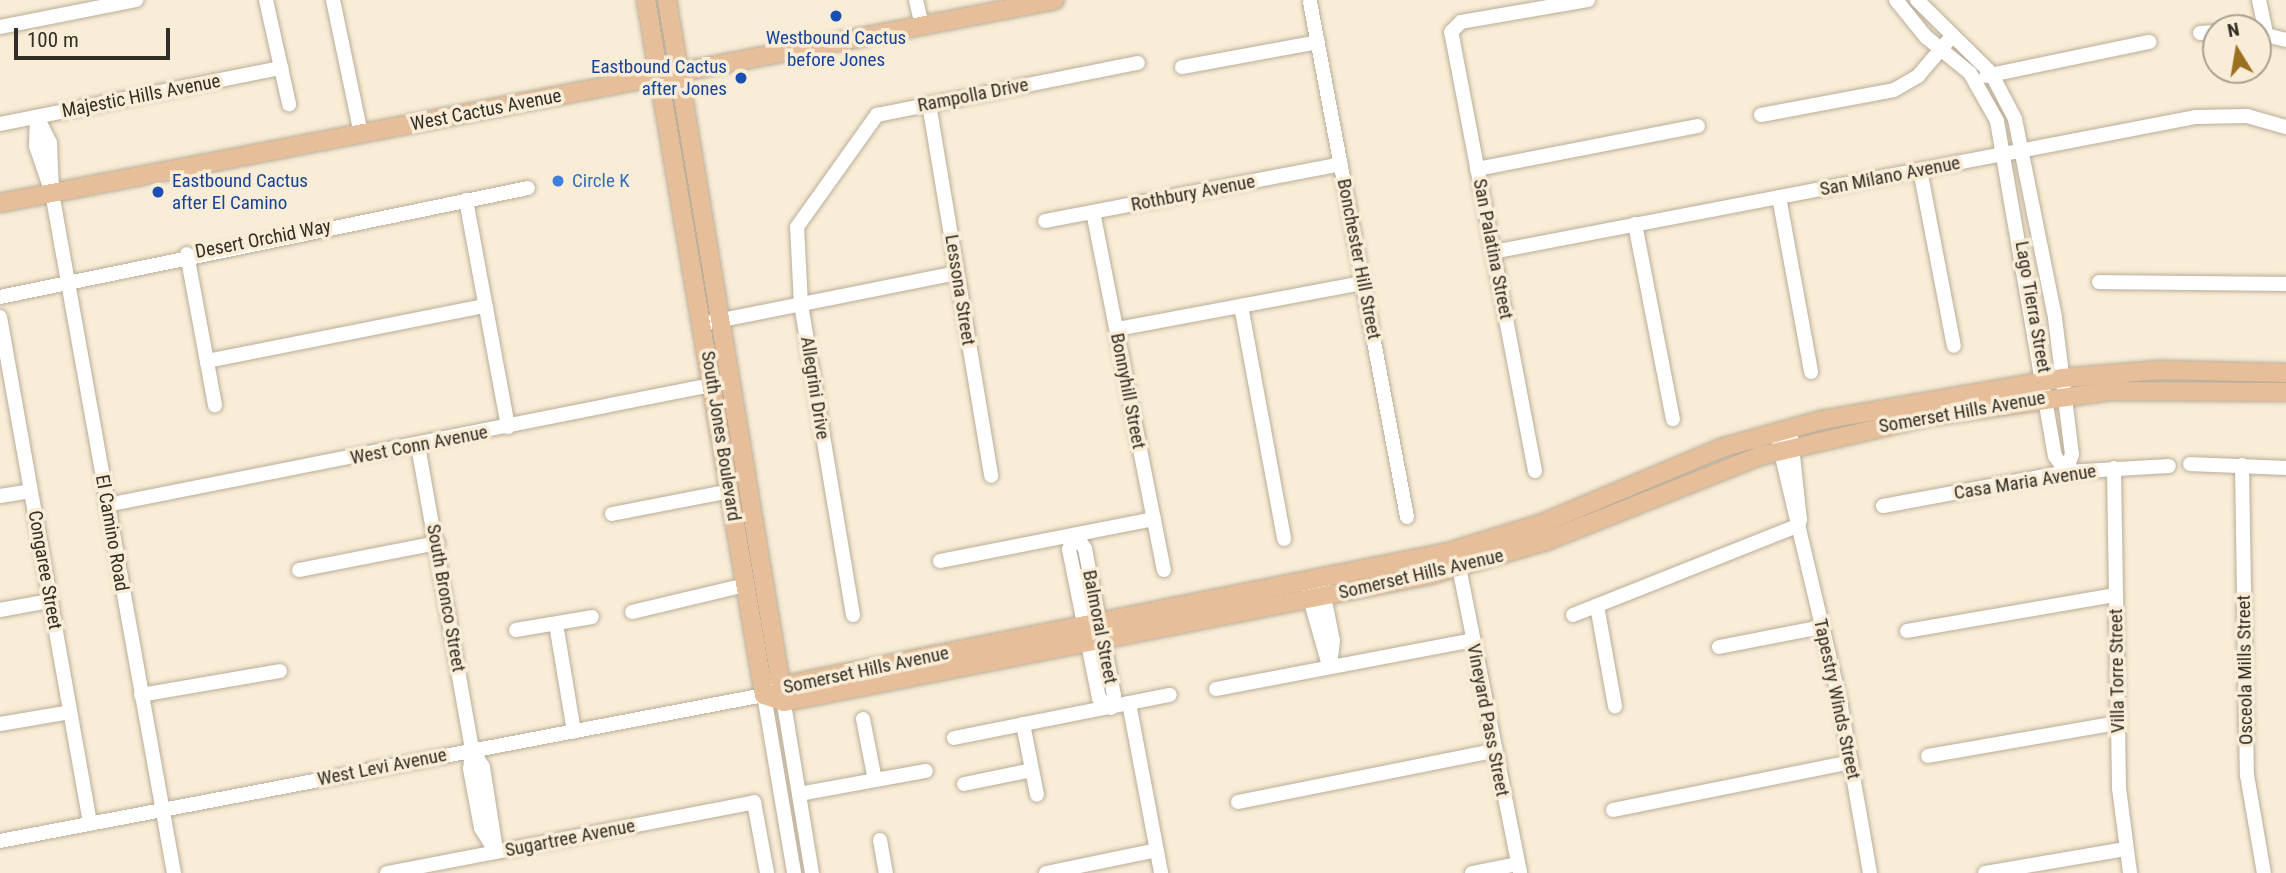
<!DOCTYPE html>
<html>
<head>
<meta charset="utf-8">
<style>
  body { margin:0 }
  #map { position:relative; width:2286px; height:873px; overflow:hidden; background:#f9edd7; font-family:"Roboto Condensed",sans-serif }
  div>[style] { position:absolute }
  .roads { filter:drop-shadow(0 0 2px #b9ad98) drop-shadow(0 0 2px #b9ad98) }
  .minor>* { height:14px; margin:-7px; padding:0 7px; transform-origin:7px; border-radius:7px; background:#fff }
  .major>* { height:18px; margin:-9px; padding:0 9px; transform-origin:9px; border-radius:9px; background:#e6be9a }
  .dots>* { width:19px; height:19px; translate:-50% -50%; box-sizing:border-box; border:4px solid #f9edd7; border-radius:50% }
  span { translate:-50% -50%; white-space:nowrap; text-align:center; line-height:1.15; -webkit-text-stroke:7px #f9edd7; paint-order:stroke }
  .transit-label { font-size:19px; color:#164399 }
  .right { translate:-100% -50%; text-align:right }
  .left { translate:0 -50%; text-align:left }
  .street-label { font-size:19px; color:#322d25 }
  .shop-label { font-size:19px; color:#366cbe }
  .north { position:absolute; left:2202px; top:14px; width:70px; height:70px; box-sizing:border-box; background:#f9edd7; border:2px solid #a9a090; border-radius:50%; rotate:349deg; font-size:19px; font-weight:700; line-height:28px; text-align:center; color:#322d25 }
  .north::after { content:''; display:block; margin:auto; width:24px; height:32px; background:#9b711f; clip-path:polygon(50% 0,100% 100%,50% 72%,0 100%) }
  .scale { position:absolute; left:14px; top:28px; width:156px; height:32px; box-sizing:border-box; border:4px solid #322d25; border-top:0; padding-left:9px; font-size:21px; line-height:24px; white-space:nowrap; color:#322d25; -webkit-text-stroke:5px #f9edd7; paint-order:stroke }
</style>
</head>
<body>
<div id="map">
  <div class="roads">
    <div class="minor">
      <div style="left:266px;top:0;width:107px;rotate:77.5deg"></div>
      <div style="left:333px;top:0;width:137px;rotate:78.2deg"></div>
      <div style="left:916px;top:0;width:27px;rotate:77deg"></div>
      <div style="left:1896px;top:0;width:48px;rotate:51deg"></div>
      <div style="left:1926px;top:37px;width:57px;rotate:39.3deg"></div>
      <div style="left:1970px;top:73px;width:55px;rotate:60.6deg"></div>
      <div style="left:1997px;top:121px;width:340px;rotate:80.2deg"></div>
      <div style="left:2055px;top:456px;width:19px;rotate:55deg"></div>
      <div style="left:1917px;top:0;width:104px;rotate:44.6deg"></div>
      <div style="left:1991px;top:73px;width:52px;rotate:62.4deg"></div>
      <div style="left:2015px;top:119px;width:203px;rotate:78.6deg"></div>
      <div style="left:2055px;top:318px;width:137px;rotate:82.9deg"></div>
      <div style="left:2072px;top:454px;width:19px;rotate:108deg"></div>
      <div style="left:2259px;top:0;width:35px;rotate:78deg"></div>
      <div style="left:1310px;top:2px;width:524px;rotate:79.33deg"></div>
      <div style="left:0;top:27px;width:139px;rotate:-11.2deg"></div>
      <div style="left:2200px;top:33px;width:16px;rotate:-4deg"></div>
      <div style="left:2258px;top:33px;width:29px;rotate:14deg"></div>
      <div style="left:1182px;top:67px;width:138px;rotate:-10.4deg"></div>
      <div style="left:1986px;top:76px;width:167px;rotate:-11.8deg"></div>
      <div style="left:929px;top:104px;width:377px;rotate:80.5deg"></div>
      <div style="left:1761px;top:115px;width:135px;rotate:-10.6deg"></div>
      <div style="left:1894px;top:90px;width:28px;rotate:-30deg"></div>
      <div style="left:1918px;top:76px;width:45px;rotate:-49.5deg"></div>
      <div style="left:37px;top:117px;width:29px;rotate:92deg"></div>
      <div style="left:36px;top:146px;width:50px;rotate:71.2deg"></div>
      <div style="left:52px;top:193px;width:691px;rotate:79.83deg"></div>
      <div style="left:37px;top:117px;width:29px;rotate:63deg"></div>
      <div style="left:50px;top:143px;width:48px;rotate:87.6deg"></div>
      <div style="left:0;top:124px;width:287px;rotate:-11.3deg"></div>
      <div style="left:1477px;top:169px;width:225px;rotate:-11deg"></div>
      <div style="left:1920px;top:170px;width:179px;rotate:79.1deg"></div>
      <div style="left:1779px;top:197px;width:178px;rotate:79.6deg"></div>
      <div style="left:466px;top:200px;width:231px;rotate:79.5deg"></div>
      <div style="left:1093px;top:212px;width:365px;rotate:78.8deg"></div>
      <div style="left:1045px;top:221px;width:301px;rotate:-10.9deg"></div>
      <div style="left:1635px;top:224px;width:199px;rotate:79deg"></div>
      <div style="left:1493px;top:252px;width:716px;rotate:-10.87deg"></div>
      <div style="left:2196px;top:117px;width:51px;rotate:-1.1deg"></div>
      <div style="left:2247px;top:116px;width:41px;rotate:15.8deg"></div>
      <div style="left:187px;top:254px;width:154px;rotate:79.5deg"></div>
      <div style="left:2099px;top:282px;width:187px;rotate:0.6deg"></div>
      <div style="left:0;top:297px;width:539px;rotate:-11.66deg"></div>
      <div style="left:1241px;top:306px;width:237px;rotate:79.5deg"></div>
      <div style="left:0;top:317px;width:514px;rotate:79.91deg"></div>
      <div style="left:702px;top:324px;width:260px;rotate:-11.3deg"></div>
      <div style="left:1117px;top:329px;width:250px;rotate:-10.6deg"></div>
      <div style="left:207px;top:361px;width:284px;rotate:-11.2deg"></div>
      <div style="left:1790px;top:428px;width:93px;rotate:83.8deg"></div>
      <div style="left:1779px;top:444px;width:270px;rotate:76.7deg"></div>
      <div style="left:1841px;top:707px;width:169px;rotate:80.1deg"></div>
      <div style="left:418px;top:446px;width:309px;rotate:79.9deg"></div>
      <div style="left:472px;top:750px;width:19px;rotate:96deg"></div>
      <div style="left:470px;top:769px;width:60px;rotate:79.4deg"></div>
      <div style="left:481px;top:828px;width:28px;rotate:58deg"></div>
      <div style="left:2190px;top:464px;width:96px;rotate:2.4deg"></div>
      <div style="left:2242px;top:465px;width:310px;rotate:89.1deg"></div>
      <div style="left:2247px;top:775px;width:99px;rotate:80.2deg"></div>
      <div style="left:2114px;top:468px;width:320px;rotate:89.1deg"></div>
      <div style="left:2119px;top:788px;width:86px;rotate:82.6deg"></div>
      <div style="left:1535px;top:471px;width:447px;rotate:-100.8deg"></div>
      <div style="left:1451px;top:32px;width:14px;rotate:-45deg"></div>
      <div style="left:1461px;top:22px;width:129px;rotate:-9.8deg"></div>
      <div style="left:0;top:496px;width:31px;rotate:-9deg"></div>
      <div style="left:107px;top:505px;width:636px;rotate:-11.24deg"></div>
      <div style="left:1883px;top:506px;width:186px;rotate:-10.5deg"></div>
      <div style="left:2066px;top:472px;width:103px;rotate:-3.3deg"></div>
      <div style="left:612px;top:514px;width:120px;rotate:-11deg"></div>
      <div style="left:1076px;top:535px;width:17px;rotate:57deg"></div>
      <div style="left:1085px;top:549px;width:149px;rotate:78.8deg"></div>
      <div style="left:1114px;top:695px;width:13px;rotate:103deg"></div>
      <div style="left:1111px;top:708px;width:16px;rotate:-140deg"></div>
      <div style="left:1099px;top:698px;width:152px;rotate:-101.4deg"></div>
      <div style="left:1069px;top:549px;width:16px;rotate:-63deg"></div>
      <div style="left:940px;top:561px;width:218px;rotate:-11.1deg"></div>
      <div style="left:1459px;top:567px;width:312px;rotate:78.7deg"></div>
      <div style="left:299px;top:570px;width:141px;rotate:-11.1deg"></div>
      <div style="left:1322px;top:586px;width:56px;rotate:78.7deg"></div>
      <div style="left:1333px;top:641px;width:26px;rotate:97deg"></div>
      <div style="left:1307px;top:588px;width:81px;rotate:74.2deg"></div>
      <div style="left:1597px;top:606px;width:102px;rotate:79.8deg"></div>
      <div style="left:0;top:610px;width:51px;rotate:-10.2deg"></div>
      <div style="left:632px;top:612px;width:116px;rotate:-13.4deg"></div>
      <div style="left:853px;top:615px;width:314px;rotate:-99.5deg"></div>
      <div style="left:801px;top:305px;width:78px;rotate:-92.9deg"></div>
      <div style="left:797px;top:227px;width:138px;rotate:-54.5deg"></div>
      <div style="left:877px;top:115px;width:266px;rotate:-11.3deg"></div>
      <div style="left:1573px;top:615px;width:243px;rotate:-21.7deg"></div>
      <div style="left:556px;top:624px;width:109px;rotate:80.5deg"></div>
      <div style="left:516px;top:630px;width:77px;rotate:-9.7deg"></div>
      <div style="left:1907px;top:631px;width:212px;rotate:-9.8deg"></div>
      <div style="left:1719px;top:647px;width:105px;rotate:-11deg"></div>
      <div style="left:1216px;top:689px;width:261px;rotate:-10.8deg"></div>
      <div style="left:141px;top:695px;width:141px;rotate:-9.8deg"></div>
      <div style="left:764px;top:695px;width:181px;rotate:80.4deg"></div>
      <div style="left:1129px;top:703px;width:173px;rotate:79.3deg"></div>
      <div style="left:863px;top:719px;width:62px;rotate:78.9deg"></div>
      <div style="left:0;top:724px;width:71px;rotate:-9.7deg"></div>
      <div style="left:1023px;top:724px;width:72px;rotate:78.8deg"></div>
      <div style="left:954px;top:738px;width:220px;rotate:-11.3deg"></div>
      <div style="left:472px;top:750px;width:20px;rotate:57deg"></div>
      <div style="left:483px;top:767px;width:84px;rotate:81.1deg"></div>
      <div style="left:1928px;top:756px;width:193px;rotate:-9.9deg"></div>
      <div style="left:964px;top:784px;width:69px;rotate:-11.6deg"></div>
      <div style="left:799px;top:794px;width:129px;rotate:-10.3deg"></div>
      <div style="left:1238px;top:802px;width:260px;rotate:-11.3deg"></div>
      <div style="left:1613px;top:810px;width:243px;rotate:-11.4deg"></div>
      <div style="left:880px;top:840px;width:34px;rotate:80deg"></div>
      <div style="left:0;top:841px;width:778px;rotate:-10.82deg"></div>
      <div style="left:764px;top:695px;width:19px;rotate:-28deg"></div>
      <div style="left:781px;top:686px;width:190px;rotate:80.6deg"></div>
      <div style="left:387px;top:873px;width:374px;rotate:-10.9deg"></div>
      <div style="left:754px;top:802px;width:72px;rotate:79.6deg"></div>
      <div style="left:1046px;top:873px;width:113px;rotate:-11.7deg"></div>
      <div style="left:1472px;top:873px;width:47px;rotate:-11.1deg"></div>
      <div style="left:1985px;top:873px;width:143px;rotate:-9.7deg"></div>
    </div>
    <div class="major">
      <div style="left:646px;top:0;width:705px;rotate:80.36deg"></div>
      <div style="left:764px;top:695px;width:21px;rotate:19deg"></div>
      <div style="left:784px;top:702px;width:657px;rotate:-11.14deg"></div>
      <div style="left:1429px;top:575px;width:122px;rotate:-16.2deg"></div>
      <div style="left:1546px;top:541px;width:230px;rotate:-21.7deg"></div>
      <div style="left:1760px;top:456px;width:177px;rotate:-13.1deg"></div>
      <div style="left:1932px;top:416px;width:179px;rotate:-8deg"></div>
      <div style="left:2109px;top:391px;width:177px;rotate:0.3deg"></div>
      <div style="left:667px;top:0;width:695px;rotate:80.56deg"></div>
      <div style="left:781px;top:686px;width:681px;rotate:-11.34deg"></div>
      <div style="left:1449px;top:552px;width:98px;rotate:-17.1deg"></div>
      <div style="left:1543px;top:523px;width:193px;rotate:-22.8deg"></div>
      <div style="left:1721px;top:448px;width:105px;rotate:-15.5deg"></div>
      <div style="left:1822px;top:420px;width:244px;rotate:-9.9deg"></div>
      <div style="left:2062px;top:378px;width:99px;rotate:-4.6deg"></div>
      <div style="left:2161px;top:370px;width:125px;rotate:1.4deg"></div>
      <div style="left:0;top:203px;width:1074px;rotate:-10.89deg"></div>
    </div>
  </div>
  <div class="dots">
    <div style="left:836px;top:16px;background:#1a4fb4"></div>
    <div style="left:741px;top:78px;background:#1a4fb4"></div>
    <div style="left:558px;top:181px;background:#3f7fe0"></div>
    <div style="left:158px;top:192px;background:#1a4fb4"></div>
  </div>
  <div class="transit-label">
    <span style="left:836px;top:49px">Westbound Cactus<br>before Jones</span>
    <span class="right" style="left:727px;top:78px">Eastbound Cactus<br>after Jones</span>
    <span class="left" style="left:172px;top:192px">Eastbound Cactus<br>after El Camino</span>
  </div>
  <div class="street-label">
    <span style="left:973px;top:95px;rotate:-11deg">Rampolla Drive</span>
    <span style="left:141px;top:96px;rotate:-11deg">Majestic Hills Avenue</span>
    <span style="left:486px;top:110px;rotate:-11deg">West Cactus Avenue</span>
    <span style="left:1890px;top:176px;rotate:-11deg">San Milano Avenue</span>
    <span style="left:1193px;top:193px;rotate:-11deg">Rothbury Avenue</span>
    <span style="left:263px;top:239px;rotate:-11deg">Desert Orchid Way</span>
    <span style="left:1493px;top:249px;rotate:79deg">San Palatina Street</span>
    <span style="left:1359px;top:259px;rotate:79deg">Bonchester Hill Street</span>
    <span style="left:960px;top:290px;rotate:81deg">Lessona Street</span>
    <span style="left:2033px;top:307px;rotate:80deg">Lago Tierra Street</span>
    <span style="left:815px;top:388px;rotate:81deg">Allegrini Drive</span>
    <span style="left:1128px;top:391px;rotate:79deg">Bonnyhill Street</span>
    <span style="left:1962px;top:412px;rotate:-10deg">Somerset Hills Avenue</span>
    <span style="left:721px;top:436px;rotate:81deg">South Jones Boulevard</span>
    <span style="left:419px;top:445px;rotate:-11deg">West Conn Avenue</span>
    <span style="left:2025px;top:482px;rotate:-9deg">Casa Maria Avenue</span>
    <span style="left:112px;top:533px;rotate:80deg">El Camino Road</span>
    <span style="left:45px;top:570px;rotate:80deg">Congaree Street</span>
    <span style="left:1421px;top:574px;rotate:-13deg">Somerset Hills Avenue</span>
    <span style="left:446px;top:598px;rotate:80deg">South Bronco Street</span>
    <span style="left:1100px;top:627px;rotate:79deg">Balmoral Street</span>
    <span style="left:866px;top:670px;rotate:-12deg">Somerset Hills Avenue</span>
    <span style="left:2245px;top:670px;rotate:-91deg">Osceola Mills Street</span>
    <span style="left:2117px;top:671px;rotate:-91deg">Villa Torre Street</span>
    <span style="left:1837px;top:699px;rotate:78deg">Tapestry Winds Street</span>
    <span style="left:1488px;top:720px;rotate:79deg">Vineyard Pass Street</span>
    <span style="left:382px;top:767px;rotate:-11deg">West Levi Avenue</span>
    <span style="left:570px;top:838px;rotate:-11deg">Sugartree Avenue</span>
  </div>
  <div class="shop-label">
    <span class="left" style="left:572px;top:181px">Circle K</span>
  </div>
  <div class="north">N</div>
  <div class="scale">100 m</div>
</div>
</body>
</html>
